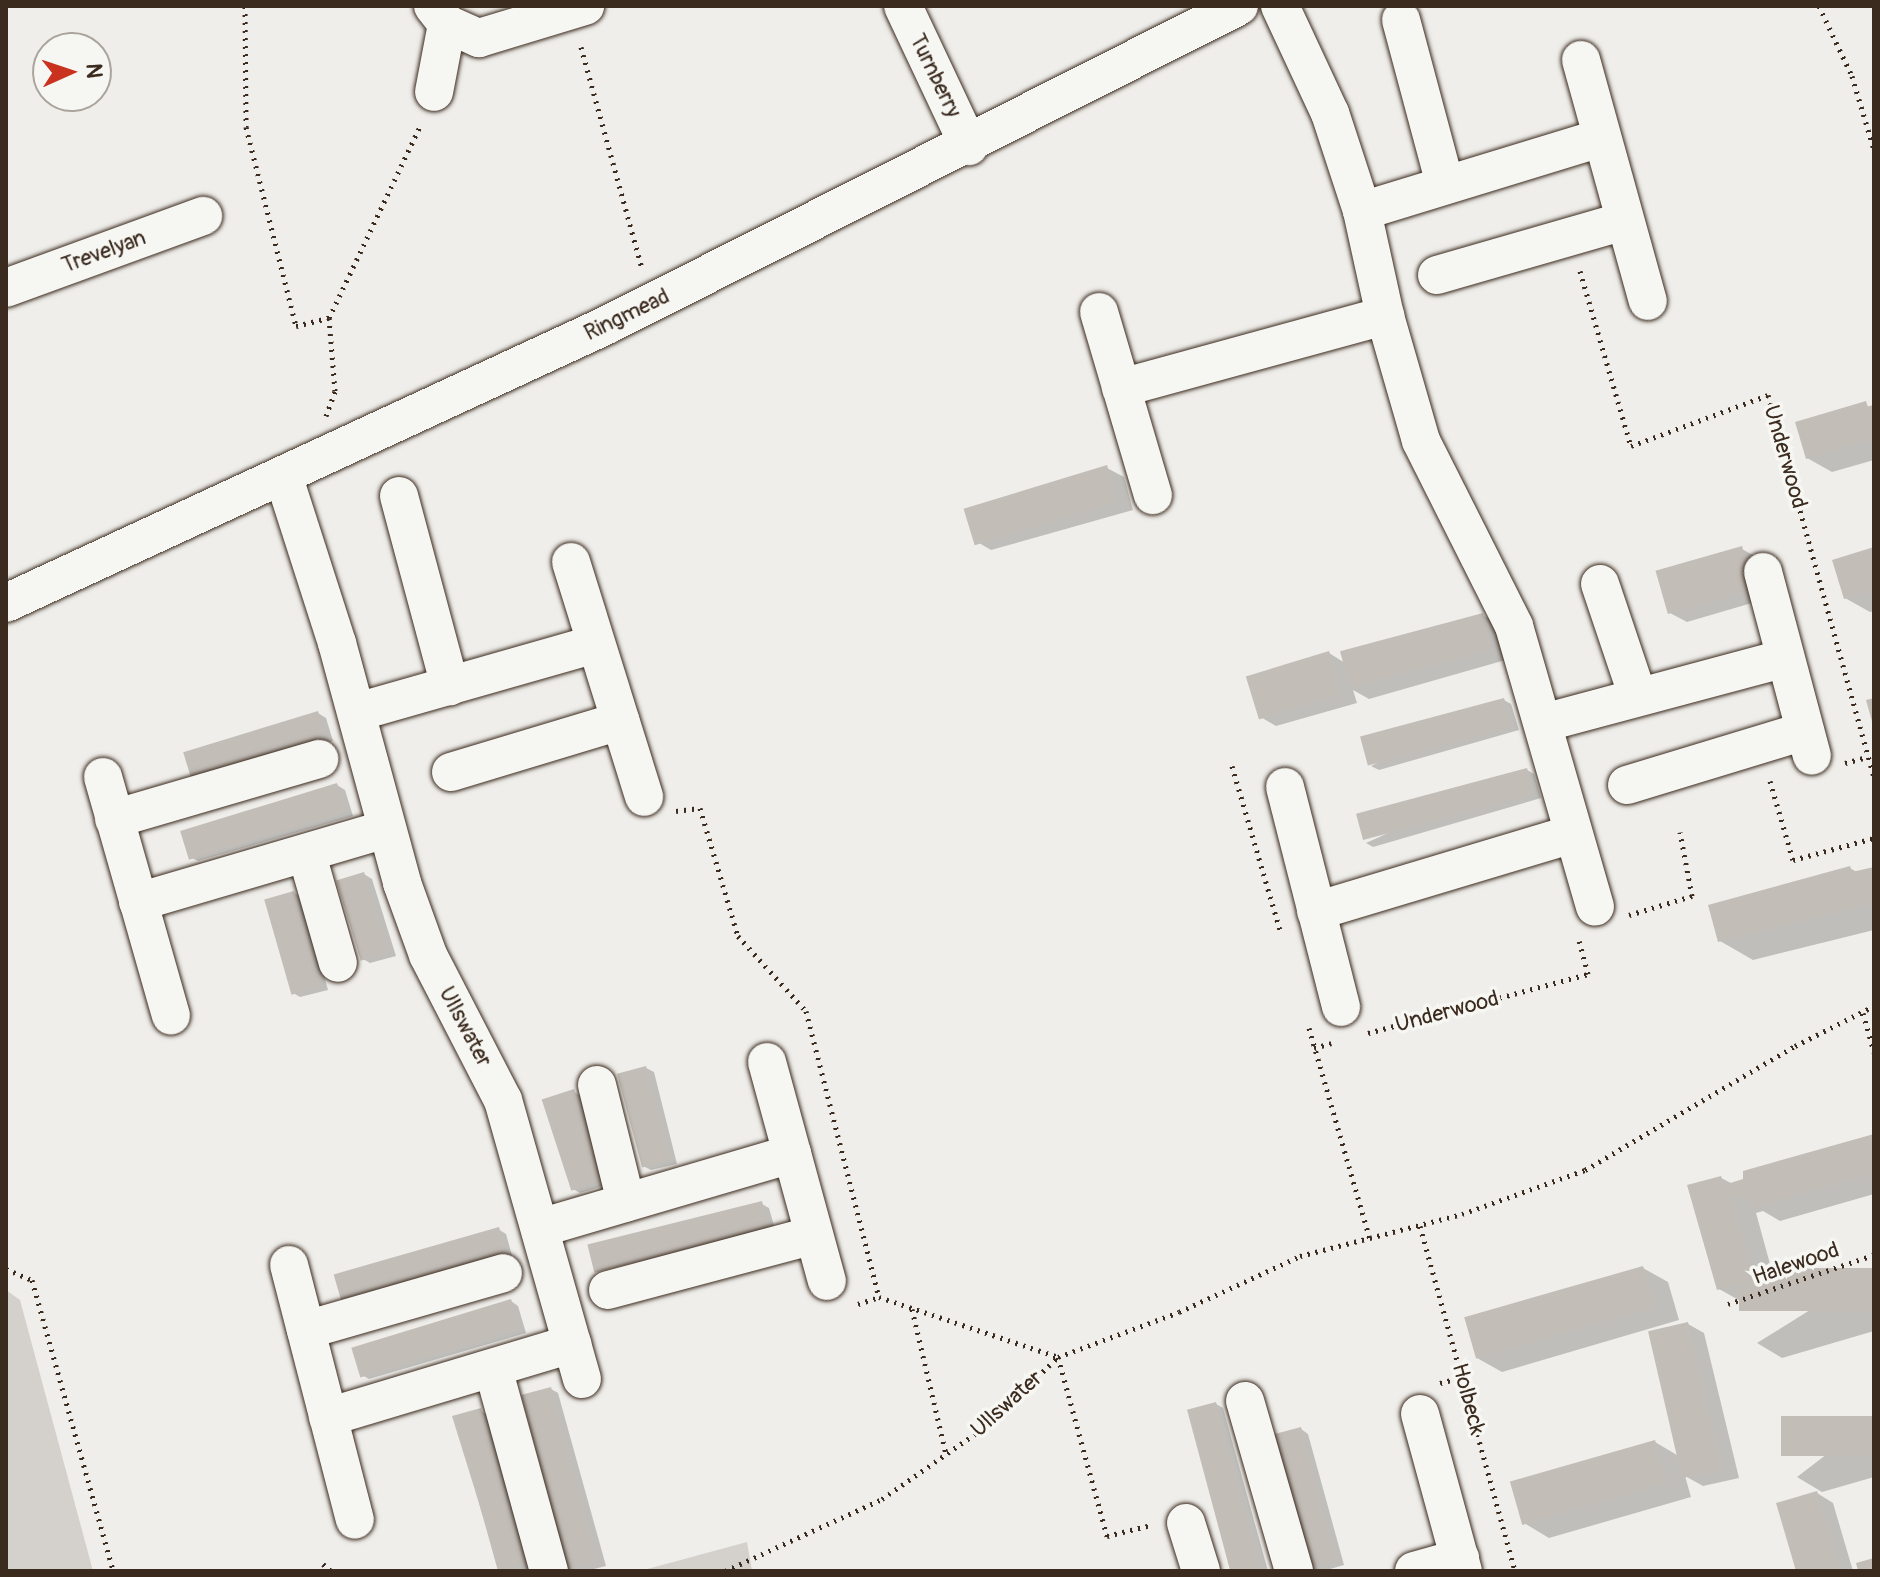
<!DOCTYPE html>
<html>
<head>
<meta charset="utf-8">
<style>
  body { margin:0 }
  #map { position:relative; width:1880px; height:1577px; overflow:hidden; background:#efeeea; font-family:Pangolin,sans-serif }
  div>[style] { position:absolute }
  .green>* { inset:0; background:#d4d1cc }
  .shadow>* { inset:0; background:#0003 }
  .building>* { inset:0; background:#c2bdb7; transform-origin:0 0 }
  .path>* { height:5px; margin-top:-2.5px; transform-origin:0; background:repeating-linear-gradient(90deg,#3b2a1e 0 2px,transparent 0 8px) }
  .roads { filter:drop-shadow(0 0 2px #3b2a1e) drop-shadow(0 0 2px #3b2a1e) }
  .minor>* { height:38px; margin:-19px; padding:0 19px; transform-origin:19px; border-radius:19px; background:#f6f6f2 }
  span { translate:-50% -50%; white-space:nowrap; text-align:center; line-height:1.15; -webkit-text-stroke:7px #f6f6f2; paint-order:stroke }
  .street-label { font-size:22px; color:#3b2a1e }
  .frame { position:absolute; inset:0; border:8px solid #3b2a1e; pointer-events:none }
  .north { position:absolute; left:32px; top:32px; width:80px; height:80px; box-sizing:border-box; background:#f6f6f2; border:2px solid #aba49d; border-radius:50%; rotate:87deg; font-size:22px; font-weight:700; line-height:32px; text-align:center; color:#3b2a1e }
  .north::after { content:''; display:block; margin:auto; width:28px; height:36px; background:#c8321e; clip-path:polygon(50% 0,100% 100%,50% 72%,0 100%) }
</style>
</head>
<body>
<div id="map">
  <div class="green">
    <div style="clip-path:polygon(6px 1290px,20px 1300px,93px 1571px,6px 1571px)"></div>
    <div style="clip-path:polygon(747px 1542px,752px 1571px,640px 1571px)"></div>
  </div>
  <div class="shadow">
    <div style="clip-path:polygon(1874px 405px,1874px 460px,1832px 472px,1807px 458px,1797px 423px)"></div>
    <div style="clip-path:polygon(1107px 468px,1124px 477px,1133px 510px,991px 550px,974px 540px)"></div>
    <div style="clip-path:polygon(1742px 549px,1758px 558px,1769px 598px,1687px 622px,1670px 613px)"></div>
    <div style="clip-path:polygon(1874px 550px,1874px 611px,1870px 612px,1845px 598px)"></div>
    <div style="clip-path:polygon(1482px 615px,1499px 624px,1509px 659px,1369px 699px,1353px 690px,1357px 703px,1276px 726px,1259px 716px,1329px 653px,1345px 663px)"></div>
    <div style="clip-path:polygon(1504px 700px,1511px 704px,1519px 730px,1379px 770px,1371px 766px)"></div>
    <div style="clip-path:polygon(318px 713px,326px 718px,333px 741px,200px 780px)"></div>
    <div style="clip-path:polygon(1527px 770px,1534px 774px,1541px 798px,1373px 847px,1366px 843px)"></div>
    <div style="clip-path:polygon(337px 785px,345px 790px,353px 816px,198px 861px,190px 857px)"></div>
    <div style="clip-path:polygon(1850px 868px,1858px 873px,1874px 869px,1874px 930px,1753px 960px,1720px 941px)"></div>
    <div style="clip-path:polygon(364px 874px,372px 879px,396px 956px,370px 963px,363px 959px)"></div>
    <div style="clip-path:polygon(294px 893px,302px 897px,328px 990px,300px 997px,293px 993px)"></div>
    <div style="clip-path:polygon(646px 1068px,654px 1072px,677px 1164px,651px 1170px,643px 1166px)"></div>
    <div style="clip-path:polygon(574px 1092px,581px 1096px,609px 1184px,580px 1193px,573px 1189px)"></div>
    <div style="clip-path:polygon(1874px 1136px,1874px 1194px,1780px 1221px,1763px 1211px,1756px 1213px,1778px 1293px,1744px 1303px,1719px 1289px,1721px 1178px,1733px 1184px)"></div>
    <div style="clip-path:polygon(762px 1204px,769px 1208px,776px 1233px,591px 1250px)"></div>
    <div style="clip-path:polygon(498px 1229px,506px 1234px,513px 1259px,351px 1306px)"></div>
    <div style="clip-path:polygon(1643px 1268px,1668px 1282px,1679px 1320px,1502px 1372px,1477px 1358px)"></div>
    <div style="clip-path:polygon(1874px 1270px,1874px 1331px,1782px 1358px,1757px 1343px)"></div>
    <div style="clip-path:polygon(511px 1301px,518px 1306px,526px 1333px,369px 1379px,362px 1375px)"></div>
    <div style="clip-path:polygon(1688px 1324px,1704px 1333px,1739px 1478px,1703px 1486px,1685px 1476px,1691px 1497px,1549px 1538px,1524px 1523px,1655px 1442px,1682px 1458px)"></div>
    <div style="clip-path:polygon(551px 1389px,558px 1393px,606px 1566px,586px 1571px,570px 1569px)"></div>
    <div style="clip-path:polygon(1216px 1404px,1223px 1408px,1268px 1571px,1233px 1571px)"></div>
    <div style="clip-path:polygon(481px 1411px,488px 1415px,531px 1568px,520px 1571px,498px 1571px,455px 1417px)"></div>
    <div style="clip-path:polygon(1874px 1418px,1874px 1477px,1822px 1492px,1797px 1477px)"></div>
    <div style="clip-path:polygon(1301px 1429px,1308px 1434px,1344px 1565px,1323px 1571px,1310px 1568px)"></div>
    <div style="clip-path:polygon(1817px 1493px,1833px 1503px,1853px 1571px,1798px 1571px)"></div>
  </div>
  <div class="building">
    <div style="clip-path:polygon(1866px 401px,1868px 407px,1874px 406px,1874px 439px,1806px 459px,1795px 422px)"></div>
    <div style="left:1107px;top:465px;width:38px;height:150px;rotate:73deg"></div>
    <div style="left:1742px;top:546px;width:45px;height:90px;rotate:74deg"></div>
    <div style="clip-path:polygon(1874px 547px,1874px 590px,1844px 599px,1832px 560px)"></div>
    <div style="left:1483px;top:613px;width:38px;height:148px;rotate:75deg"></div>
    <div style="left:1329px;top:651px;width:45px;height:87px;rotate:73deg"></div>
    <div style="left:1504px;top:698px;width:30px;height:149px;rotate:75deg"></div>
    <div style="clip-path:polygon(1874px 698px,1874px 725px,1873px 725px,1866px 700px)"></div>
    <div style="left:318px;top:711px;width:27px;height:141px;rotate:73deg"></div>
    <div style="left:1527px;top:768px;width:27px;height:177px;rotate:75deg"></div>
    <div style="left:337px;top:783px;width:30px;height:164px;rotate:73deg"></div>
    <div style="clip-path:polygon(1850px 866px,1852px 872px,1874px 867px,1874px 904px,1718px 942px,1708px 905px)"></div>
    <div style="left:364px;top:872px;width:84px;height:29px;rotate:73deg"></div>
    <div style="left:294px;top:891px;width:99px;height:31px;rotate:74deg"></div>
    <div style="left:646px;top:1066px;width:97px;height:30px;rotate:75deg"></div>
    <div style="left:574px;top:1089px;width:96px;height:34px;rotate:72deg"></div>
    <div style="clip-path:polygon(1874px 1134px,1874px 1173px,1753px 1208px,1746px 1195px,1732px 1200px,1754px 1279px,1717px 1290px,1687px 1185px,1721px 1176px,1724px 1185px,1743px 1179px,1743px 1171px)"></div>
    <div style="left:762px;top:1201px;width:29px;height:180px;rotate:76deg"></div>
    <div style="left:499px;top:1227px;width:29px;height:172px;rotate:74deg"></div>
    <div style="left:1643px;top:1266px;width:43px;height:186px;rotate:74deg"></div>
    <div style="left:1874px;top:1268px;width:43px;height:135px;rotate:90deg"></div>
    <div style="left:511px;top:1299px;width:31px;height:167px;rotate:73deg"></div>
    <div style="left:1688px;top:1322px;width:151px;height:41px;rotate:77deg"></div>
    <div style="left:551px;top:1387px;width:181px;height:31px;rotate:75deg"></div>
    <div style="left:1216px;top:1402px;width:175px;height:30px;rotate:75deg"></div>
    <div style="clip-path:polygon(481px 1408px,524px 1564px,500px 1571px,452px 1416px)"></div>
    <div style="left:1874px;top:1416px;width:40px;height:93px;rotate:90deg"></div>
    <div style="left:1301px;top:1427px;width:139px;height:30px;rotate:75deg"></div>
    <div style="left:1655px;top:1440px;width:45px;height:151px;rotate:74deg"></div>
    <div style="clip-path:polygon(1817px 1491px,1840px 1571px,1796px 1571px,1776px 1503px)"></div>
    <div style="clip-path:polygon(1874px 1558px,1874px 1571px,1858px 1571px,1856px 1563px)"></div>
  </div>
  <div class="path">
    <div style="left:245px;top:6px;width:121px;rotate:89.5deg"></div>
    <div style="left:246px;top:127px;width:205px;rotate:75.9deg"></div>
    <div style="left:296px;top:326px;width:34px;rotate:-14deg"></div>
    <div style="left:329px;top:318px;width:212px;rotate:-64.6deg"></div>
    <div style="left:1819px;top:6px;width:77px;rotate:64.8deg"></div>
    <div style="left:1852px;top:76px;width:77px;rotate:73.4deg"></div>
    <div style="left:581px;top:47px;width:229px;rotate:74.6deg"></div>
    <div style="left:1580px;top:271px;width:182px;rotate:73.8deg"></div>
    <div style="left:1631px;top:446px;width:146px;rotate:-20.4deg"></div>
    <div style="left:1768px;top:395px;width:395px;rotate:74.5deg"></div>
    <div style="left:326px;top:416px;width:27px;rotate:-70deg"></div>
    <div style="left:335px;top:391px;width:73px;rotate:-94.7deg"></div>
    <div style="left:1845px;top:763px;width:24px;rotate:-15deg"></div>
    <div style="left:1232px;top:766px;width:171px;rotate:73.7deg"></div>
    <div style="left:1770px;top:781px;width:82px;rotate:73.8deg"></div>
    <div style="left:1793px;top:860px;width:84px;rotate:-15.2deg"></div>
    <div style="left:676px;top:811px;width:24px;rotate:-7deg"></div>
    <div style="left:700px;top:808px;width:134px;rotate:73.5deg"></div>
    <div style="left:738px;top:936px;width:101px;rotate:47.8deg"></div>
    <div style="left:806px;top:1011px;width:295px;rotate:75.7deg"></div>
    <div style="left:1629px;top:915px;width:66px;rotate:-16.8deg"></div>
    <div style="left:1692px;top:896px;width:65px;rotate:-100.6deg"></div>
    <div style="left:1863px;top:1013px;width:41px;rotate:74.2deg"></div>
    <div style="left:1309px;top:1028px;width:220px;rotate:73.9deg"></div>
    <div style="left:1368px;top:1033px;width:228px;rotate:-15deg"></div>
    <div style="left:1588px;top:974px;width:34px;rotate:-105deg"></div>
    <div style="left:1314px;top:1048px;width:18px;rotate:-16deg"></div>
    <div style="left:1420px;top:1226px;width:358px;rotate:74.6deg"></div>
    <div style="left:6px;top:1269px;width:28px;rotate:23deg"></div>
    <div style="left:32px;top:1280px;width:302px;rotate:74.4deg"></div>
    <div style="left:858px;top:1304px;width:22px;rotate:-18deg"></div>
    <div style="left:879px;top:1297px;width:189px;rotate:18.5deg"></div>
    <div style="left:1728px;top:1304px;width:154px;rotate:-18.6deg"></div>
    <div style="left:912px;top:1309px;width:149px;rotate:76.8deg"></div>
    <div style="left:1058px;top:1357px;width:186px;rotate:74.7deg"></div>
    <div style="left:1107px;top:1536px;width:45px;rotate:-14deg"></div>
    <div style="left:1440px;top:1383px;width:23px;rotate:-15deg"></div>
    <div style="left:323px;top:1564px;width:11px;rotate:41deg"></div>
    <div style="left:725px;top:1571px;width:173px;rotate:-24.6deg"></div>
    <div style="left:882px;top:1499px;width:126px;rotate:-35deg"></div>
    <div style="left:985px;top:1427px;width:101px;rotate:-43.8deg"></div>
    <div style="left:1058px;top:1357px;width:129px;rotate:-20.4deg"></div>
    <div style="left:1179px;top:1312px;width:133px;rotate:-24.8deg"></div>
    <div style="left:1300px;top:1256px;width:167px;rotate:-14.5deg"></div>
    <div style="left:1462px;top:1214px;width:131px;rotate:-19.7deg"></div>
    <div style="left:1585px;top:1170px;width:244px;rotate:-30.6deg"></div>
    <div style="left:1795px;top:1046px;width:89px;rotate:-26.9deg"></div>
  </div>
  <div class="roads">
    <div class="minor">
      <div style="left:433px;top:6px;width:23px;rotate:52deg"></div>
      <div style="left:447px;top:24px;width:69px;rotate:100.8deg"></div>
      <div style="left:903px;top:6px;width:155px;rotate:64.8deg"></div>
      <div style="left:1280px;top:6px;width:118px;rotate:65deg"></div>
      <div style="left:1330px;top:113px;width:103px;rotate:71.9deg"></div>
      <div style="left:1362px;top:211px;width:107px;rotate:77.6deg"></div>
      <div style="left:1385px;top:316px;width:130px;rotate:73.9deg"></div>
      <div style="left:1421px;top:441px;width:207px;rotate:63.3deg"></div>
      <div style="left:1514px;top:626px;width:292px;rotate:73.9deg"></div>
      <div style="left:1401px;top:20px;width:170px;rotate:75deg"></div>
      <div style="left:447px;top:24px;width:35px;rotate:24deg"></div>
      <div style="left:479px;top:38px;width:111px;rotate:-16.8deg"></div>
      <div style="left:1581px;top:60px;width:250px;rotate:74.5deg"></div>
      <div style="left:1362px;top:211px;width:250px;rotate:-17deg"></div>
      <div style="left:1437px;top:275px;width:195px;rotate:-16.1deg"></div>
      <div style="left:6px;top:288px;width:210px;rotate:-20.1deg"></div>
      <div style="left:1099px;top:312px;width:191px;rotate:73.6deg"></div>
      <div style="left:1121px;top:388px;width:274px;rotate:-15.3deg"></div>
      <div style="left:284px;top:478px;width:173px;rotate:72.2deg"></div>
      <div style="left:337px;top:643px;width:249px;rotate:74.8deg"></div>
      <div style="left:402px;top:883px;width:77px;rotate:70.1deg"></div>
      <div style="left:428px;top:955px;width:163px;rotate:62.7deg"></div>
      <div style="left:503px;top:1100px;width:290px;rotate:74.2deg"></div>
      <div style="left:399px;top:496px;width:197px;rotate:75deg"></div>
      <div style="left:571px;top:562px;width:246px;rotate:72.7deg"></div>
      <div style="left:1763px;top:572px;width:190px;rotate:75.1deg"></div>
      <div style="left:1600px;top:584px;width:119px;rotate:71.4deg"></div>
      <div style="left:6px;top:603px;width:660px;rotate:-24.82deg"></div>
      <div style="left:605px;top:326px;width:710px;rotate:-26.78deg"></div>
      <div style="left:357px;top:712px;width:248px;rotate:-15.9deg"></div>
      <div style="left:1543px;top:723px;width:251px;rotate:-15deg"></div>
      <div style="left:451px;top:772px;width:177px;rotate:-16.8deg"></div>
      <div style="left:103px;top:777px;width:248px;rotate:74.1deg"></div>
      <div style="left:1627px;top:785px;width:186px;rotate:-16.9deg"></div>
      <div style="left:1285px;top:787px;width:227px;rotate:75.7deg"></div>
      <div style="left:114px;top:819px;width:214px;rotate:-16.3deg"></div>
      <div style="left:307px;top:855px;width:112px;rotate:74deg"></div>
      <div style="left:138px;top:902px;width:259px;rotate:-16.4deg"></div>
      <div style="left:1316px;top:911px;width:267px;rotate:-16.7deg"></div>
      <div style="left:767px;top:1062px;width:227px;rotate:74.7deg"></div>
      <div style="left:597px;top:1085px;width:121px;rotate:76.1deg"></div>
      <div style="left:540px;top:1228px;width:263px;rotate:-16.4deg"></div>
      <div style="left:289px;top:1265px;width:263px;rotate:75.5deg"></div>
      <div style="left:608px;top:1290px;width:213px;rotate:-14.9deg"></div>
      <div style="left:306px;top:1330px;width:205px;rotate:-16.1deg"></div>
      <div style="left:493px;top:1368px;width:211px;rotate:74.6deg"></div>
      <div style="left:1245px;top:1401px;width:177px;rotate:73.9deg"></div>
      <div style="left:1420px;top:1414px;width:163px;rotate:74.7deg"></div>
      <div style="left:328px;top:1417px;width:255px;rotate:-16.7deg"></div>
      <div style="left:1186px;top:1523px;width:50px;rotate:72.6deg"></div>
      <div style="left:1414px;top:1571px;width:48px;rotate:-15.8deg"></div>
    </div>
  </div>
  <div class="street-label">
    <span style="left:935px;top:76px;rotate:64deg">Turnberry</span>
    <span style="left:104px;top:252px;rotate:-20deg">Trevelyan</span>
    <span style="left:627px;top:315px;rotate:-26deg">Ringmead</span>
    <span style="left:1785px;top:457px;rotate:74deg">Underwood</span>
    <span style="left:1447px;top:1012px;rotate:-15deg">Underwood</span>
    <span style="left:465px;top:1027px;rotate:62deg">Ullswater</span>
    <span style="left:1796px;top:1264px;rotate:-19deg">Halewood</span>
    <span style="left:1468px;top:1399px;rotate:75deg">Holbeck</span>
    <span style="left:1007px;top:1404px;rotate:-42deg">Ullswater</span>
  </div>
  <div class="frame"></div>
  <div class="north">N</div>
</div>
</body>
</html>
